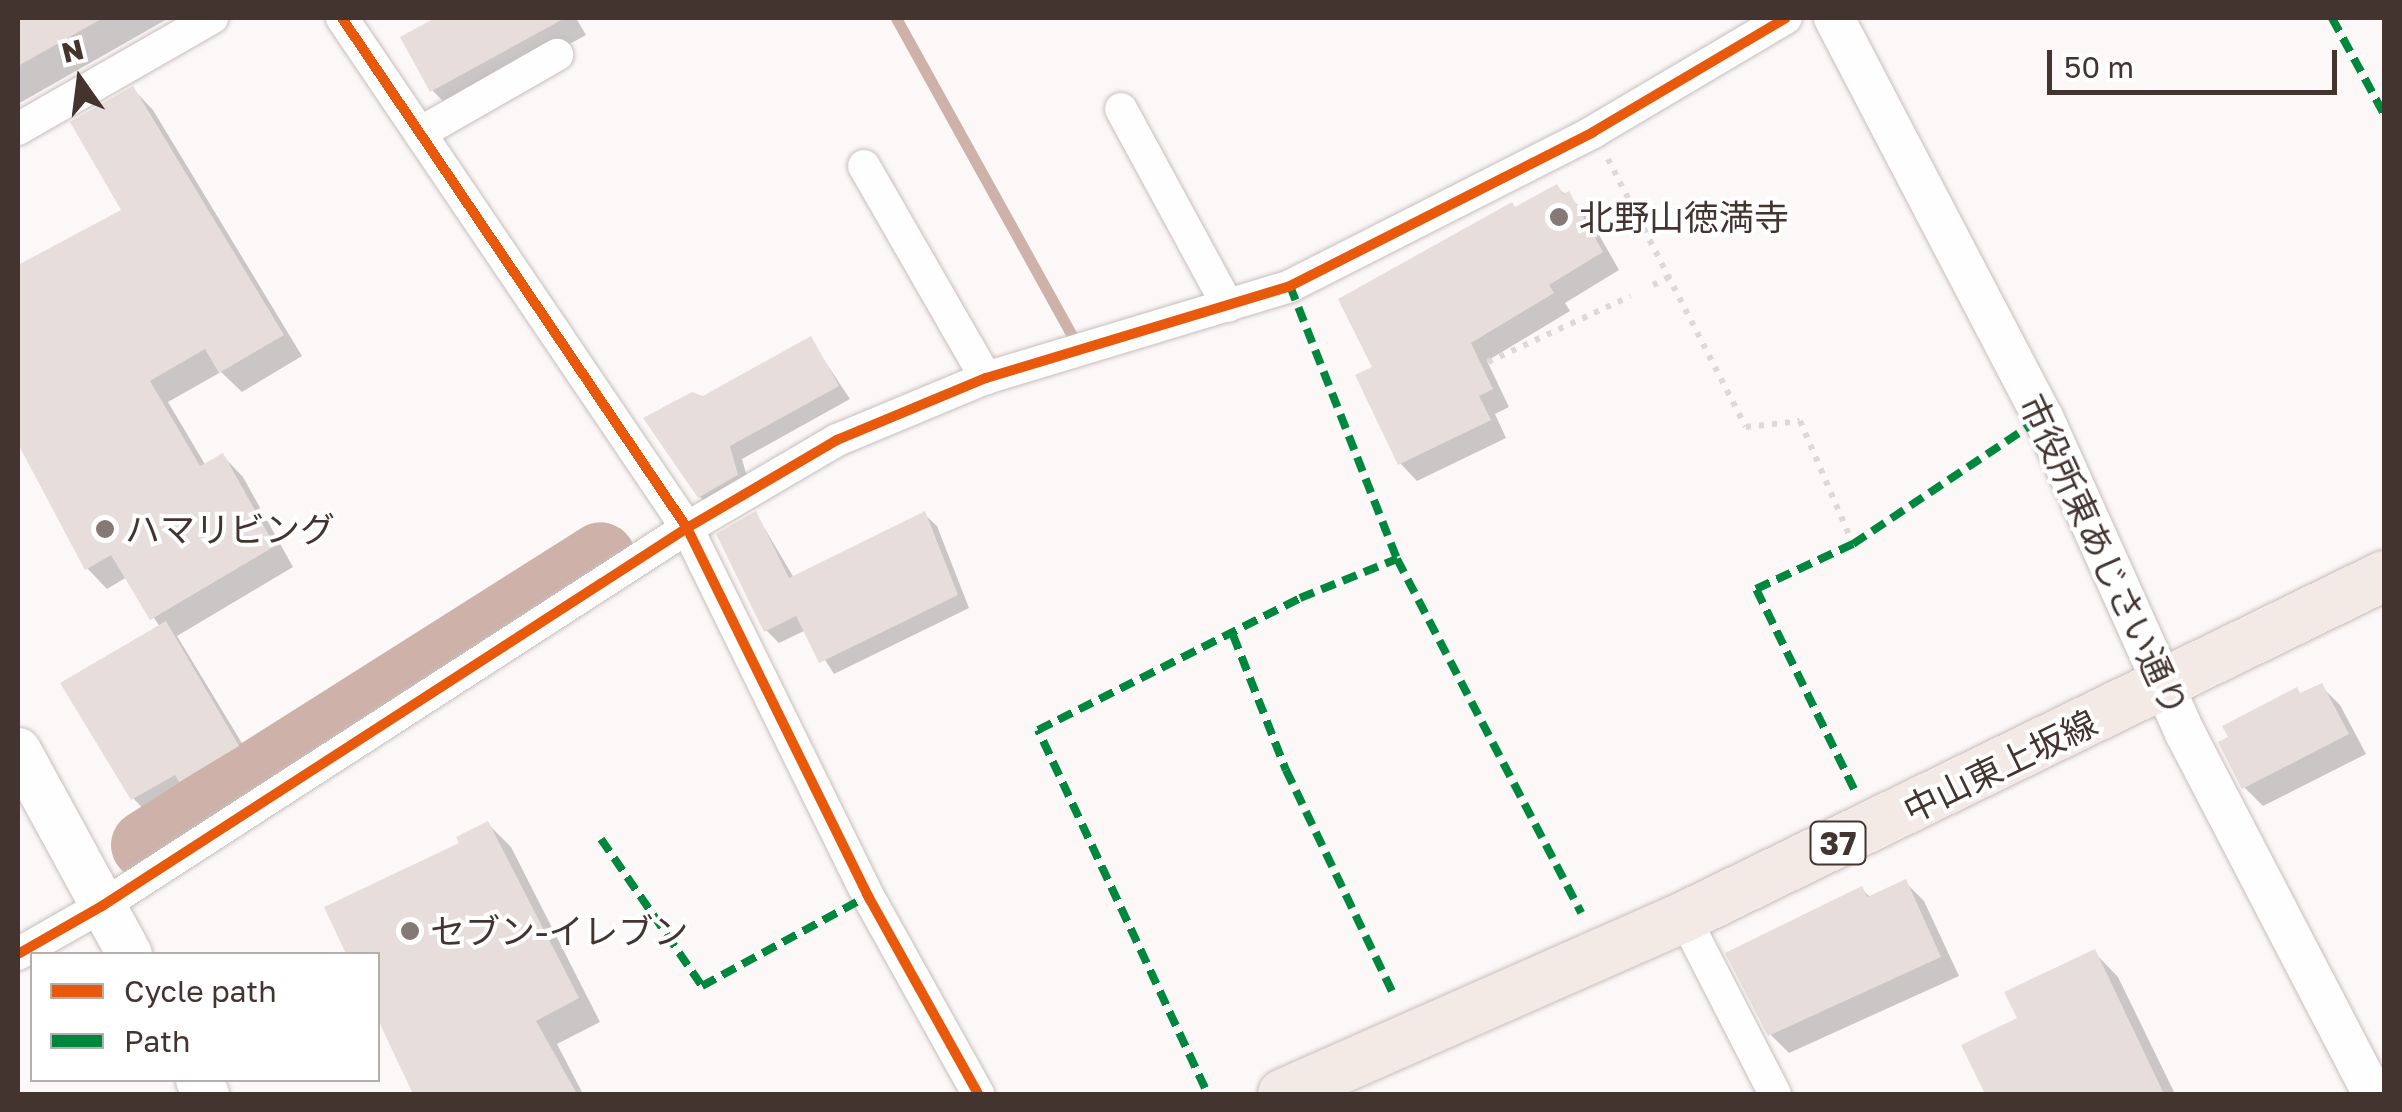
<!DOCTYPE html>
<html>
<head>
<meta charset="utf-8">
<style>
  body { margin:0 }
  #map { position:relative; width:2402px; height:1112px; overflow:hidden; background:#fcf8f7; font-family:"Golos Text","Noto Sans JP",sans-serif }
  div>[style] { position:absolute }
  .shadow>* { inset:0; background:#0003 }
  .stream>* { height:11px; margin:-5.5px; padding:0 5.5px; transform-origin:5.5px; border-radius:5.5px; background:#ceb1a9 }
  .river>* { height:70px; margin:-35px; padding:0 35px; transform-origin:35px; border-radius:35px; background:#ceb1a9 }
  .building>* { inset:0; background:#e7dedb }
  .path>* { height:6px; margin-top:-3px; transform-origin:0; background:repeating-linear-gradient(90deg,#dcd9d8 0 5px,transparent 0 13px) }
  .roads { filter:drop-shadow(0 0 2px #c7bebc) drop-shadow(0 0 2px #c7bebc) }
  .minor>* { height:32px; margin:-16px; padding:0 16px; transform-origin:16px; border-radius:16px; background:#fffefe }
  .tertiary>* { height:40px; margin:-20px; padding:0 20px; transform-origin:20px; border-radius:20px; background:#fffefe }
  .secondary>* { height:45px; margin:-22.5px; padding:0 22.5px; transform-origin:22.5px; border-radius:22.5px; background:#fffefe }
  .primary>* { height:50px; margin:-25px; padding:0 25px; transform-origin:25px; border-radius:25px; background:#f3e9e5 }
  .quiet>* { height:8px; margin-top:-4px; transform-origin:0; background:repeating-linear-gradient(90deg,#00873e 0 15px,transparent 0 23px) }
  .cycleway>* { height:10px; margin:-5px; padding:0 5px; transform-origin:5px; border-radius:5px; background:#e8590c }
  .dots>* { width:28px; height:28px; translate:-50% -50%; box-sizing:border-box; border:5px solid #fff; border-radius:50% }
  span { translate:-50% -50%; white-space:nowrap; text-align:center; line-height:1.15; -webkit-text-stroke:8px #fff; paint-order:stroke }
  .shield-label span { padding:2px 8px; background:#fff; border:2px solid; border-radius:8px; -webkit-text-stroke-width:0 }
  .shield-label { font-size:32px; color:#44342f; font-weight:700 }
  .poi-label { font-size:35px; color:#44342f }
  .left { translate:0 -50%; text-align:left }
  .street-label { font-size:35px; color:#44342f }
  .frame { position:absolute; inset:0; border:20px solid #44342f; pointer-events:none }
  .legend { position:absolute; left:30px; top:952px; width:350px; height:130px; box-sizing:border-box; background:#fff; border:2px solid #b4aeac; margin:0; padding:12px 18px; list-style:none; font-size:30px; color:#44342f }
  .legend li { display:flex; align-items:center; gap:20px; height:50px }
  .legend b { width:50px; border:2px solid #b4aeac }
  .north { position:absolute; left:30px; top:30px; width:100px; height:100px; -webkit-text-stroke:8px #fff; paint-order:stroke; rotate:346deg; font-size:28px; font-weight:700; line-height:40px; text-align:center; color:#44342f }
  .north::after { content:''; display:block; margin:auto; width:35px; height:45px; background:#44342f; clip-path:polygon(50% 0,100% 100%,50% 72%,0 100%) }
  .scale { position:absolute; left:2047px; top:50px; width:290px; height:45px; box-sizing:border-box; border:5px solid #44342f; border-top:0; padding-left:12px; font-size:30px; line-height:35px; white-space:nowrap; color:#44342f; -webkit-text-stroke:8px #fff; paint-order:stroke }
</style>
</head>
<body>
<div id="map">
  <div class="shadow">
    <div style="clip-path:polygon(18px 18px,169px 18px,18px 104px)"></div>
    <div style="clip-path:polygon(440px 18px,576px 18px,586px 35px,451px 109px,432px 90px,403px 38px)"></div>
    <div style="clip-path:polygon(133px 89px,153px 110px,302px 356px,242px 392px,221px 372px,168px 402px,206px 466px,223px 456px,243px 477px,293px 567px,177px 636px,254px 763px,197px 797px,191px 791px,149px 815px,133px 798px,160px 627px,127px 577px,107px 589px,87px 568px,18px 441px,18px 268px,124px 211px)"></div>
    <div style="clip-path:polygon(1557px 187px,1586px 212px,1619px 270px,1565px 303px,1570px 311px,1487px 361px,1509px 407px,1495px 414px,1506px 438px,1417px 481px,1400px 463px,1375px 368px,1341px 300px,1512px 205px,1516px 209px)"></div>
    <div style="clip-path:polygon(810px 339px,850px 399px,742px 459px,750px 488px,713px 510px,700px 497px,704px 399px)"></div>
    <div style="clip-path:polygon(756px 514px,794px 578px,924px 514px,937px 526px,969px 608px,834px 674px,806px 630px,779px 643px,766px 630px)"></div>
    <div style="clip-path:polygon(2321px 686px,2340px 705px,2366px 754px,2263px 806px,2244px 787px,2302px 695px)"></div>
    <div style="clip-path:polygon(488px 824px,511px 847px,600px 1022px,557px 1044px,583px 1094px,415px 1094px,378px 1014px,378px 954px,349px 954px,327px 908px,462px 844px)"></div>
    <div style="clip-path:polygon(1905px 882px,1924px 901px,1959px 976px,1789px 1053px,1770px 1034px,1862px 889px,1871px 898px)"></div>
    <div style="clip-path:polygon(2094px 952px,2118px 977px,2175px 1094px,1988px 1094px,1965px 1046px,2020px 1019px)"></div>
  </div>
  <div class="stream">
    <div style="left:896px;top:18px;width:363px;rotate:61deg"></div>
  </div>
  <div class="river">
    <div style="left:146px;top:845px;width:538px;rotate:-32.33deg"></div>
  </div>
  <div class="building">
    <div style="clip-path:polygon(18px 18px,103px 18px,18px 66px)"></div>
    <div style="clip-path:polygon(435px 18px,565px 18px,430px 92px,400px 37px)"></div>
    <div style="clip-path:polygon(133px 86px,284px 335px,219px 373px,205px 349px,150px 381px,200px 466px,223px 453px,275px 546px,150px 620px,111px 555px,85px 570px,18px 444px,18px 265px,121px 210px,70px 122px)"></div>
    <div style="clip-path:polygon(1557px 184px,1563px 194px,1569px 191px,1603px 252px,1549px 285px,1554px 293px,1471px 343px,1493px 389px,1479px 396px,1491px 420px,1398px 465px,1355px 375px,1372px 367px,1338px 299px,1512px 202px,1515px 207px)"></div>
    <div style="clip-path:polygon(811px 336px,839px 386px,730px 446px,738px 475px,698px 498px,643px 418px,692px 392px,703px 396px)"></div>
    <div style="clip-path:polygon(756px 511px,789px 578px,925px 511px,958px 595px,819px 663px,796px 616px,764px 632px,716px 534px)"></div>
    <div style="clip-path:polygon(166px 621px,239px 746px,179px 782px,175px 775px,131px 800px,60px 683px)"></div>
    <div style="clip-path:polygon(2322px 683px,2349px 734px,2242px 789px,2218px 742px,2228px 737px,2222px 726px,2297px 687px,2300px 693px)"></div>
    <div style="clip-path:polygon(488px 821px,579px 998px,536px 1021px,577px 1094px,413px 1094px,378px 1020px,378px 954px,346px 954px,324px 907px,459px 843px,456px 837px)"></div>
    <div style="clip-path:polygon(1906px 879px,1941px 957px,1768px 1036px,1725px 953px,1862px 886px,1867px 897px)"></div>
    <div style="clip-path:polygon(2095px 949px,2164px 1094px,1985px 1094px,1961px 1045px,2017px 1018px,2004px 992px)"></div>
  </div>
  <div class="path">
    <div style="left:1608px;top:159px;width:301px;rotate:62.8deg"></div>
    <div style="left:1746px;top:427px;width:54px;rotate:-6.3deg"></div>
    <div style="left:1800px;top:421px;width:134px;rotate:66.7deg"></div>
    <div style="left:1653px;top:285px;width:18px;rotate:-27deg"></div>
    <div style="left:1488px;top:362px;width:157px;rotate:-24.8deg"></div>
  </div>
  <div class="roads">
    <div class="minor">
      <div style="left:342px;top:18px;width:616px;rotate:55.92deg"></div>
      <div style="left:687px;top:528px;width:410px;rotate:63.8deg"></div>
      <div style="left:868px;top:896px;width:227px;rotate:60.9deg"></div>
      <div style="left:1121px;top:109px;width:224px;rotate:61.5deg"></div>
      <div style="left:18px;top:129px;width:224px;rotate:-29.8deg"></div>
      <div style="left:420px;top:133px;width:158px;rotate:-29.7deg"></div>
      <div style="left:864px;top:166px;width:245px;rotate:60.1deg"></div>
      <div style="left:1684px;top:917px;width:199px;rotate:62.8deg"></div>
      <div style="left:18px;top:954px;width:97px;rotate:-29.7deg"></div>
      <div style="left:102px;top:906px;width:696px;rotate:-32.87deg"></div>
      <div style="left:687px;top:528px;width:174px;rotate:-30.4deg"></div>
      <div style="left:837px;top:440px;width:161px;rotate:-22.6deg"></div>
      <div style="left:986px;top:378px;width:318px;rotate:-16.8deg"></div>
      <div style="left:1290px;top:286px;width:340px;rotate:-26.9deg"></div>
      <div style="left:1593px;top:132px;width:224px;rotate:-30.6deg"></div>
    </div>
    <div class="tertiary">
      <div style="left:1834px;top:18px;width:450px;rotate:62.4deg"></div>
      <div style="left:2043px;top:417px;width:346px;rotate:65.8deg"></div>
      <div style="left:2185px;top:733px;width:407px;rotate:62.5deg"></div>
    </div>
    <div class="secondary">
      <div style="left:18px;top:750px;width:232px;rotate:61.4deg"></div>
      <div style="left:198px;top:1080px;width:16px;rotate:60deg"></div>
    </div>
    <div class="primary">
      <div style="left:1283px;top:1094px;width:438px;rotate:-23.8deg"></div>
      <div style="left:1684px;top:917px;width:779px;rotate:-25.97deg"></div>
    </div>
  </div>
  <div class="quiet">
    <div style="left:2332px;top:18px;width:109px;rotate:61.6deg"></div>
    <div style="left:1290px;top:286px;width:293px;rotate:68.6deg"></div>
    <div style="left:1397px;top:559px;width:399px;rotate:62.5deg"></div>
    <div style="left:1233px;top:635px;width:145px;rotate:68.6deg"></div>
    <div style="left:1286px;top:770px;width:250px;rotate:64.4deg"></div>
    <div style="left:1854px;top:789px;width:223px;rotate:-116.1deg"></div>
    <div style="left:1756px;top:589px;width:107px;rotate:-24.9deg"></div>
    <div style="left:1853px;top:544px;width:229px;rotate:-33.8deg"></div>
    <div style="left:601px;top:839px;width:178px;rotate:55.5deg"></div>
    <div style="left:702px;top:986px;width:189px;rotate:-28.5deg"></div>
    <div style="left:1205px;top:1088px;width:395px;rotate:-115deg"></div>
    <div style="left:1038px;top:730px;width:293px;rotate:-26.7deg"></div>
    <div style="left:1300px;top:598px;width:105px;rotate:-21.9deg"></div>
  </div>
  <div class="cycleway">
    <div style="left:342px;top:18px;width:616px;rotate:55.92deg"></div>
    <div style="left:687px;top:528px;width:410px;rotate:63.8deg"></div>
    <div style="left:868px;top:896px;width:227px;rotate:60.9deg"></div>
    <div style="left:18px;top:954px;width:97px;rotate:-29.7deg"></div>
    <div style="left:102px;top:906px;width:696px;rotate:-32.87deg"></div>
    <div style="left:687px;top:528px;width:174px;rotate:-30.4deg"></div>
    <div style="left:837px;top:440px;width:161px;rotate:-22.6deg"></div>
    <div style="left:986px;top:378px;width:318px;rotate:-16.8deg"></div>
    <div style="left:1290px;top:286px;width:340px;rotate:-26.9deg"></div>
    <div style="left:1593px;top:132px;width:224px;rotate:-30.6deg"></div>
  </div>
  <div class="dots">
    <div style="left:1559px;top:217px;background:#847975"></div>
    <div style="left:105px;top:529px;background:#847975"></div>
    <div style="left:410px;top:931px;background:#847975"></div>
  </div>
  <div class="shield-label">
    <span style="left:1838px;top:843px">37</span>
  </div>
  <div class="poi-label">
    <span class="left" style="left:1579px;top:217px">北野山徳満寺</span>
    <span class="left" style="left:125px;top:529px">ハマリビング</span>
    <span class="left" style="left:430px;top:931px">セブン-イレブン</span>
  </div>
  <div class="street-label">
    <span style="left:2104px;top:555px;rotate:65deg">市役所東あじさい通り</span>
    <span style="left:2000px;top:766px;rotate:-26deg">中山東上坂線</span>
  </div>
  <div class="frame"></div>
  <ul class="legend">
  <li><b style="height:12px;background:#e8590c"></b>Cycle path</li>
  <li><b style="height:12px;background:#00873e"></b>Path</li>
  </ul>
  <div class="north">N</div>
  <div class="scale">50 m</div>
</div>
</body>
</html>
